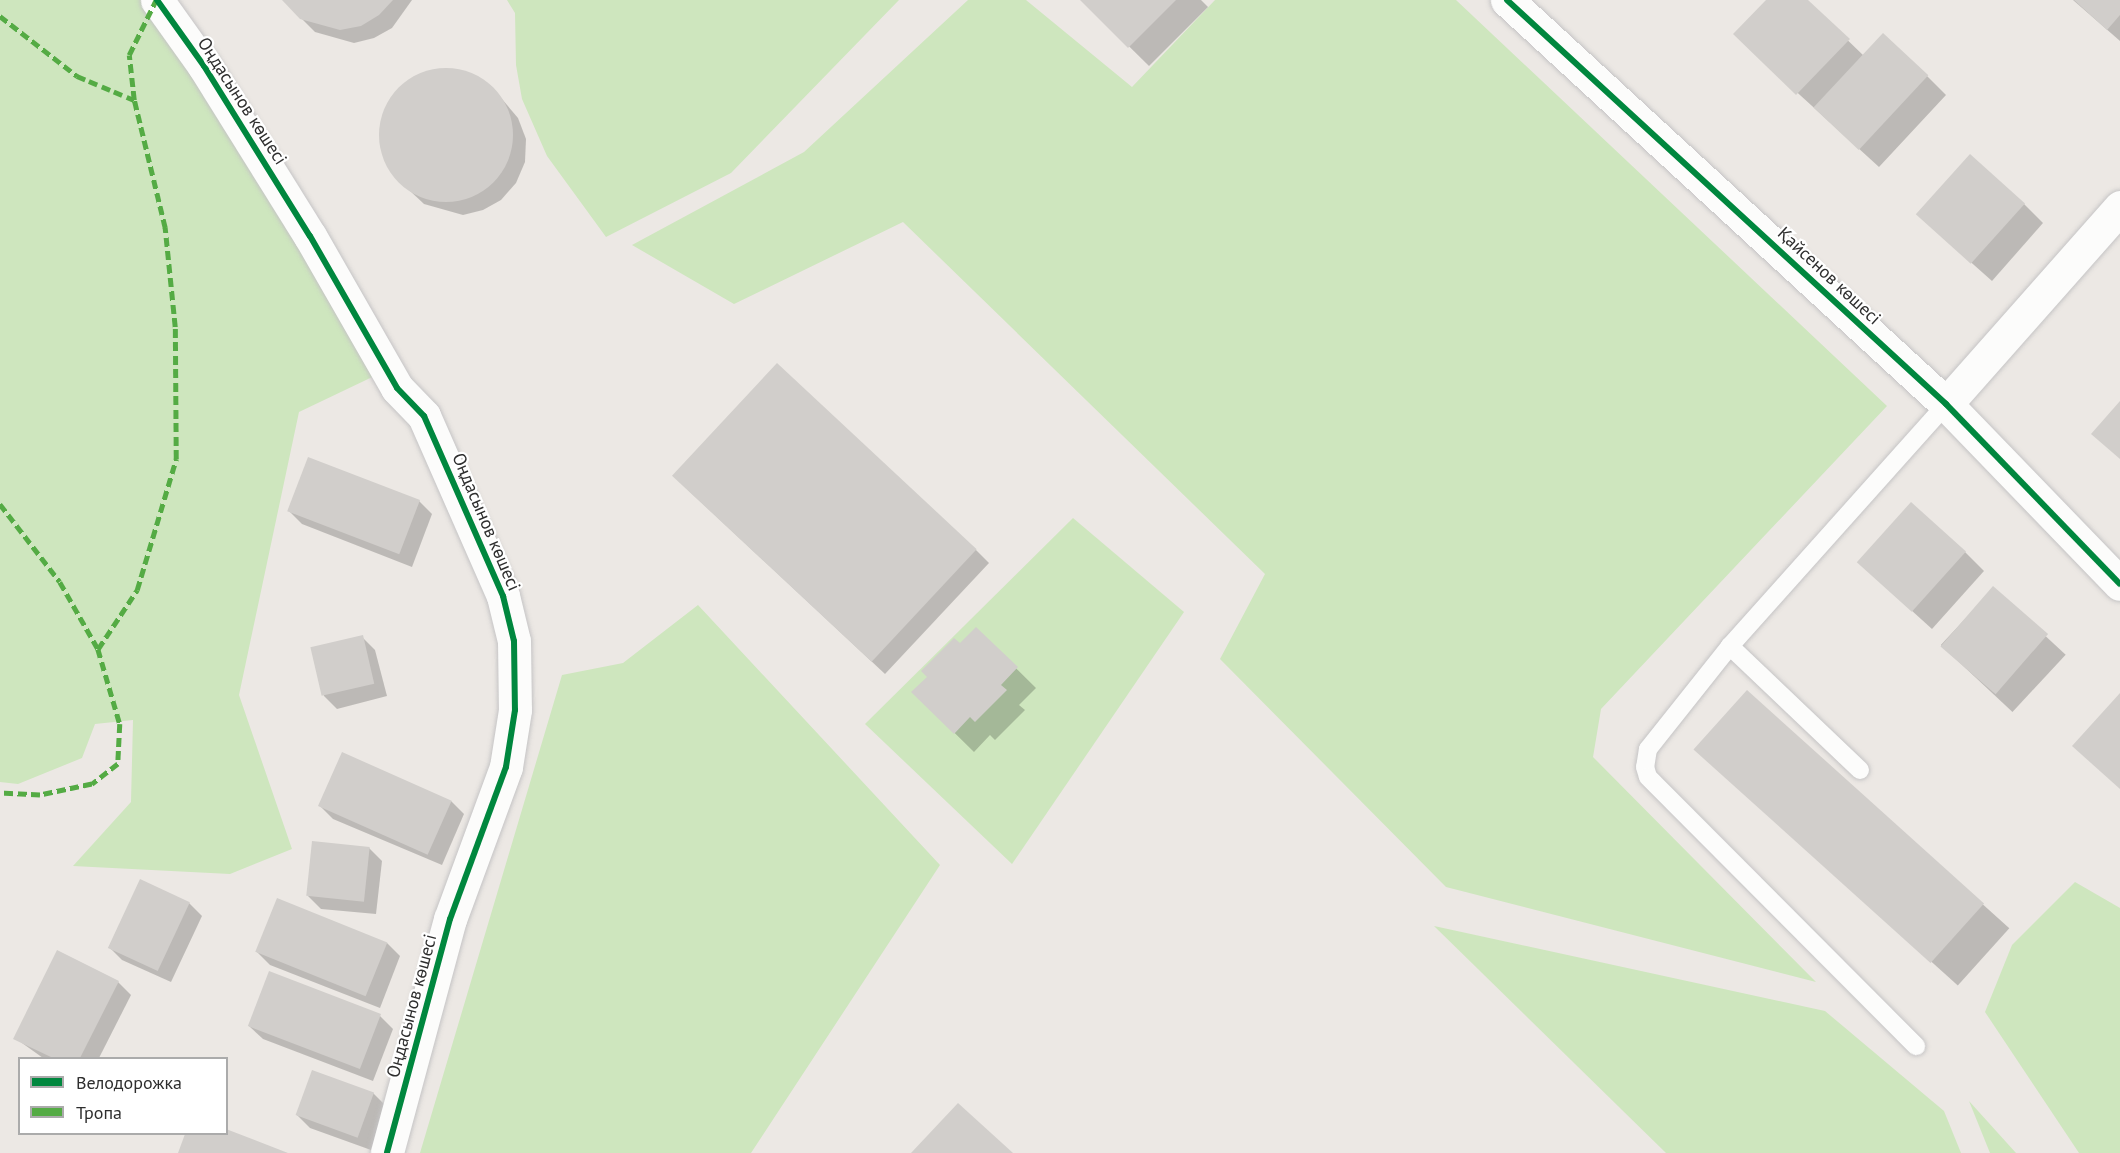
<!DOCTYPE html>
<html>
<head>
<meta charset="utf-8">
<style>
  body { margin:0 }
  #map { position:relative; width:2120px; height:1153px; overflow:hidden; background:#ece8e4; font-family:"PT Sans",sans-serif }
  div>[style] { position:absolute }
  .green>* { inset:0; background:#cee6be }
  .shadow>* { inset:0; background:#0003; transform-origin:0 0 }
  .building>* { inset:0; background:#d1cecb; transform-origin:0 0 }
  .round { border-radius:50% }
  .roads { filter:drop-shadow(0 0 2px #c5c4c5) drop-shadow(0 0 2px #c5c4c5) }
  .lane>* { height:18px; margin:-9px; padding:0 9px; transform-origin:9px; border-radius:9px; background:#fcfcfb }
  .street>* { height:33px; margin:-16.5px; padding:0 16.5px; transform-origin:16.5px; border-radius:16.5px; background:#fcfcfb }
  .secondary>* { height:33px; margin:-16.5px; padding:0 16.5px; transform-origin:16.5px; border-radius:16.5px; background:#fcfcfb }
  .quiet>* { height:4.5px; margin-top:-2.25px; transform-origin:0; background:repeating-linear-gradient(90deg,#54ab44 0 9px,transparent 0 13.5px) }
  .cycleway>* { height:6px; margin:-3px; padding:0 3px; transform-origin:3px; border-radius:3px; background:#00873e }
  span { translate:-50% -50%; white-space:nowrap; text-align:center; line-height:1.15; -webkit-text-stroke:4.5px #fff; paint-order:stroke }
  .street-label { font-size:18px; color:#2e2e2e }
  .legend { position:absolute; left:18px; top:1057px; width:210px; height:78px; box-sizing:border-box; background:#fff; border:2px solid #ababab; margin:0; padding:8px 10px; list-style:none; font-size:18px; color:#2e2e2e }
  .legend li { display:flex; align-items:center; gap:12px; height:30px }
  .legend b { width:30px; border:2px solid #ababab }
</style>
</head>
<body>
<div id="map">
  <div class="green">
    <div style="clip-path:polygon(0 0,157px 0,387px 370px,299px 412px,239px 695px,292px 849px,230px 874px,73px 866px,131px 802px,133px 720px,95px 724px,82px 758px,18px 784px,0 782px)"></div>
    <div style="clip-path:polygon(507px 0,899px 0,731px 173px,606px 237px,547px 156px,522px 99px,516px 65px,515px 13px)"></div>
    <div style="clip-path:polygon(968px 0,1026px 0,1132px 87px,1215px 0,1456px 0,1887px 406px,1601px 709px,1593px 757px,1816px 982px,1446px 887px,1220px 659px,1265px 574px,903px 222px,734px 304px,632px 245px,804px 152px)"></div>
    <div style="clip-path:polygon(1073px 518px,1184px 612px,1012px 864px,865px 724px)"></div>
    <div style="clip-path:polygon(698px 605px,940px 865px,751px 1153px,420px 1153px,562px 675px,623px 663px)"></div>
    <div style="clip-path:polygon(2075px 882px,2120px 908px,2120px 1153px,2079px 1153px,1985px 1012px,2012px 945px)"></div>
    <div style="clip-path:polygon(1434px 926px,1825px 1011px,1944px 1111px,1961px 1153px,1666px 1153px)"></div>
    <div style="clip-path:polygon(1969px 1101px,2016px 1153px,1990px 1153px)"></div>
  </div>
  <div class="shadow">
    <div style="clip-path:polygon(283px 0,412px 0,392px 28px,374px 38px,354px 43px,315px 32px)"></div>
    <div style="clip-path:polygon(1082px 0,1201px 0,1208px 7px,1149px 66px)"></div>
    <div style="clip-path:polygon(1768px 0,1806px 0,1864px 56px,1927px 76px,1946px 95px,1879px 167px,1754px 53px)"></div>
    <div style="clip-path:polygon(2073px 0,2120px 0,2120px 41px)"></div>
    <div style="clip-path:polygon(449px 69px,471px 74px,491px 86px,518px 118px,526px 139px,525px 162px,516px 183px,501px 200px,483px 210px,463px 215px,424px 204px,408px 189px,384px 158px,380px 137px,383px 117px,392px 98px,406px 83px,426px 72px)"></div>
    <div style="clip-path:polygon(2024px 204px,2043px 223px,1992px 281px,1938px 233px)"></div>
    <div style="clip-path:polygon(687px 489px,976px 550px,989px 563px,885px 674px)"></div>
    <div style="clip-path:polygon(419px 501px,432px 514px,412px 567px,302px 524px,289px 511px)"></div>
    <div style="clip-path:polygon(1965px 552px,1984px 571px,1932px 629px,1879px 581px)"></div>
    <div style="left:1994px;top:588px;width:98px;height:78px;rotate:43deg"></div>
    <div style="clip-path:polygon(976px 629px,1036px 688px,1019px 705px,1025px 710px,995px 740px,990px 735px,974px 752px,913px 692px)"></div>
    <div style="clip-path:polygon(362px 637px,375px 650px,387px 696px,337px 709px,324px 696px,313px 649px)"></div>
    <div style="left:1747px;top:692px;width:353px;height:77px;rotate:42deg"></div>
    <div style="clip-path:polygon(451px 801px,464px 814px,442px 865px,333px 819px,320px 806px)"></div>
    <div style="clip-path:polygon(369px 848px,382px 861px,376px 914px,321px 909px,308px 896px)"></div>
    <div style="clip-path:polygon(189px 903px,202px 916px,171px 982px,122px 960px,109px 947px)"></div>
    <div style="clip-path:polygon(387px 943px,400px 956px,380px 1008px,270px 965px,257px 952px)"></div>
    <div style="clip-path:polygon(118px 982px,131px 995px,99px 1058px,43px 1058px,15px 1038px)"></div>
    <div style="clip-path:polygon(380px 1016px,393px 1029px,373px 1081px,263px 1039px,249px 1026px)"></div>
    <div style="clip-path:polygon(373px 1093px,386px 1106px,371px 1150px,310px 1128px,297px 1115px)"></div>
    <div style="clip-path:polygon(187px 1134px,226px 1134px,284px 1153px,179px 1153px)"></div>
  </div>
  <div class="building">
    <div style="clip-path:polygon(282px 0,393px 0,379px 15px,361px 26px,340px 30px,300px 19px)"></div>
    <div style="clip-path:polygon(1080px 0,1176px 0,1128px 48px)"></div>
    <div style="clip-path:polygon(1766px 0,1808px 0,1850px 39px,1796px 95px,1733px 34px)"></div>
    <div style="clip-path:polygon(2074px 0,2120px 0,2120px 15px,2107px 30px)"></div>
    <div style="left:1883px;top:33px;width:62px;height:102px;rotate:43deg"></div>
    <div class="round" style="left:379px;top:68px;width:134px;height:134px"></div>
    <div style="left:1970px;top:154px;width:74px;height:81px;rotate:42deg"></div>
    <div style="left:777px;top:363px;width:273px;height:154px;rotate:43deg"></div>
    <div style="clip-path:polygon(2120px 401px,2120px 459px,2091px 434px)"></div>
    <div style="left:308px;top:457px;width:120px;height:58px;rotate:21deg"></div>
    <div style="left:1911px;top:502px;width:74px;height:81px;rotate:42deg"></div>
    <div style="left:1993px;top:586px;width:73px;height:80px;rotate:41deg"></div>
    <div style="clip-path:polygon(976px 627px,1018px 667px,1001px 685px,1007px 690px,975px 722px,970px 717px,954px 734px,911px 692px,927px 677px,921px 671px,954px 638px,960px 643px)"></div>
    <div style="left:363px;top:635px;width:50px;height:54px;rotate:77deg"></div>
    <div style="left:1747px;top:690px;width:319px;height:80px;rotate:42deg"></div>
    <div style="clip-path:polygon(2120px 693px,2120px 789px,2072px 746px)"></div>
    <div style="left:342px;top:752px;width:120px;height:59px;rotate:24deg"></div>
    <div style="left:312px;top:841px;width:58px;height:55px;rotate:6deg"></div>
    <div style="left:140px;top:879px;width:55px;height:76px;rotate:25deg"></div>
    <div style="left:277px;top:898px;width:119px;height:58px;rotate:22deg"></div>
    <div style="clip-path:polygon(57px 950px,119px 981px,80px 1058px,53px 1058px,13px 1039px)"></div>
    <div style="left:269px;top:971px;width:120px;height:59px;rotate:21deg"></div>
    <div style="left:312px;top:1070px;width:66px;height:48px;rotate:20deg"></div>
    <div style="clip-path:polygon(958px 1103px,1013px 1153px,911px 1153px)"></div>
    <div style="clip-path:polygon(226px 1129px,288px 1153px,178px 1153px,185px 1134px,226px 1134px)"></div>
  </div>
  <div class="roads">
    <div class="lane">
      <div style="left:1730px;top:646px;width:132px;rotate:128.5deg"></div>
      <div style="left:1648px;top:749px;width:18px;rotate:99deg"></div>
      <div style="left:1645px;top:767px;width:10px;rotate:73deg"></div>
      <div style="left:1648px;top:777px;width:380px;rotate:45.1deg"></div>
      <div style="left:1860px;top:770px;width:180px;rotate:-136.4deg"></div>
      <div style="left:1730px;top:646px;width:324px;rotate:-48.2deg"></div>
    </div>
    <div class="street">
      <div style="left:1507px;top:0;width:597px;rotate:42.62deg"></div>
      <div style="left:1946px;top:404px;width:250px;rotate:46deg"></div>
      <div style="left:1946px;top:404px;width:263px;rotate:-48.5deg"></div>
    </div>
    <div class="secondary">
      <div style="left:157px;top:0;width:81px;rotate:54.5deg"></div>
      <div style="left:204px;top:66px;width:200px;rotate:58.1deg"></div>
      <div style="left:310px;top:236px;width:175px;rotate:60.2deg"></div>
      <div style="left:397px;top:388px;width:39px;rotate:46deg"></div>
      <div style="left:424px;top:416px;width:197px;rotate:66.3deg"></div>
      <div style="left:503px;top:596px;width:46px;rotate:76.3deg"></div>
      <div style="left:514px;top:641px;width:69px;rotate:89.2deg"></div>
      <div style="left:515px;top:710px;width:58px;rotate:99deg"></div>
      <div style="left:506px;top:767px;width:162px;rotate:110.2deg"></div>
      <div style="left:450px;top:919px;width:242px;rotate:105.1deg"></div>
    </div>
  </div>
  <div class="quiet">
    <div style="left:0;top:16px;width:98px;rotate:37.9deg"></div>
    <div style="left:77px;top:76px;width:62px;rotate:22.8deg"></div>
    <div style="left:0;top:504px;width:98px;rotate:52.4deg"></div>
    <div style="left:60px;top:582px;width:77px;rotate:60.4deg"></div>
    <div style="left:98px;top:649px;width:78px;rotate:73.7deg"></div>
    <div style="left:120px;top:724px;width:40px;rotate:92.9deg"></div>
    <div style="left:118px;top:764px;width:33px;rotate:142deg"></div>
    <div style="left:92px;top:784px;width:53px;rotate:168.1deg"></div>
    <div style="left:40px;top:795px;width:40px;rotate:-177.1deg"></div>
    <div style="left:98px;top:649px;width:71px;rotate:-56.5deg"></div>
    <div style="left:137px;top:590px;width:137px;rotate:-73.4deg"></div>
    <div style="left:176px;top:459px;width:132px;rotate:-90.4deg"></div>
    <div style="left:175px;top:327px;width:100px;rotate:-95.8deg"></div>
    <div style="left:165px;top:228px;width:132px;rotate:-103.6deg"></div>
    <div style="left:134px;top:100px;width:45px;rotate:-96.3deg"></div>
    <div style="left:129px;top:55px;width:61px;rotate:-63.9deg"></div>
  </div>
  <div class="cycleway">
    <div style="left:157px;top:0;width:81px;rotate:54.5deg"></div>
    <div style="left:204px;top:66px;width:200px;rotate:58.1deg"></div>
    <div style="left:310px;top:236px;width:175px;rotate:60.2deg"></div>
    <div style="left:397px;top:388px;width:39px;rotate:46deg"></div>
    <div style="left:424px;top:416px;width:197px;rotate:66.3deg"></div>
    <div style="left:503px;top:596px;width:46px;rotate:76.3deg"></div>
    <div style="left:514px;top:641px;width:69px;rotate:89.2deg"></div>
    <div style="left:515px;top:710px;width:58px;rotate:99deg"></div>
    <div style="left:506px;top:767px;width:162px;rotate:110.2deg"></div>
    <div style="left:450px;top:919px;width:242px;rotate:105.1deg"></div>
    <div style="left:1507px;top:0;width:597px;rotate:42.62deg"></div>
    <div style="left:1946px;top:404px;width:250px;rotate:46deg"></div>
  </div>
  <div class="street-label">
    <span style="left:242px;top:101px;rotate:57deg">Оңдасынов көшесі</span>
    <span style="left:1829px;top:276px;rotate:43deg">Қайсенов көшесі</span>
    <span style="left:486px;top:522px;rotate:67deg">Оңдасынов көшесі</span>
    <span style="left:412px;top:1006px;rotate:-75deg">Оңдасынов көшесі</span>
  </div>
  <ul class="legend">
  <li><b style="height:8px;background:#00873e"></b>Велодорожка</li>
  <li><b style="height:8px;background:#54ab44"></b>Тропа</li>
  </ul>
</div>
</body>
</html>
